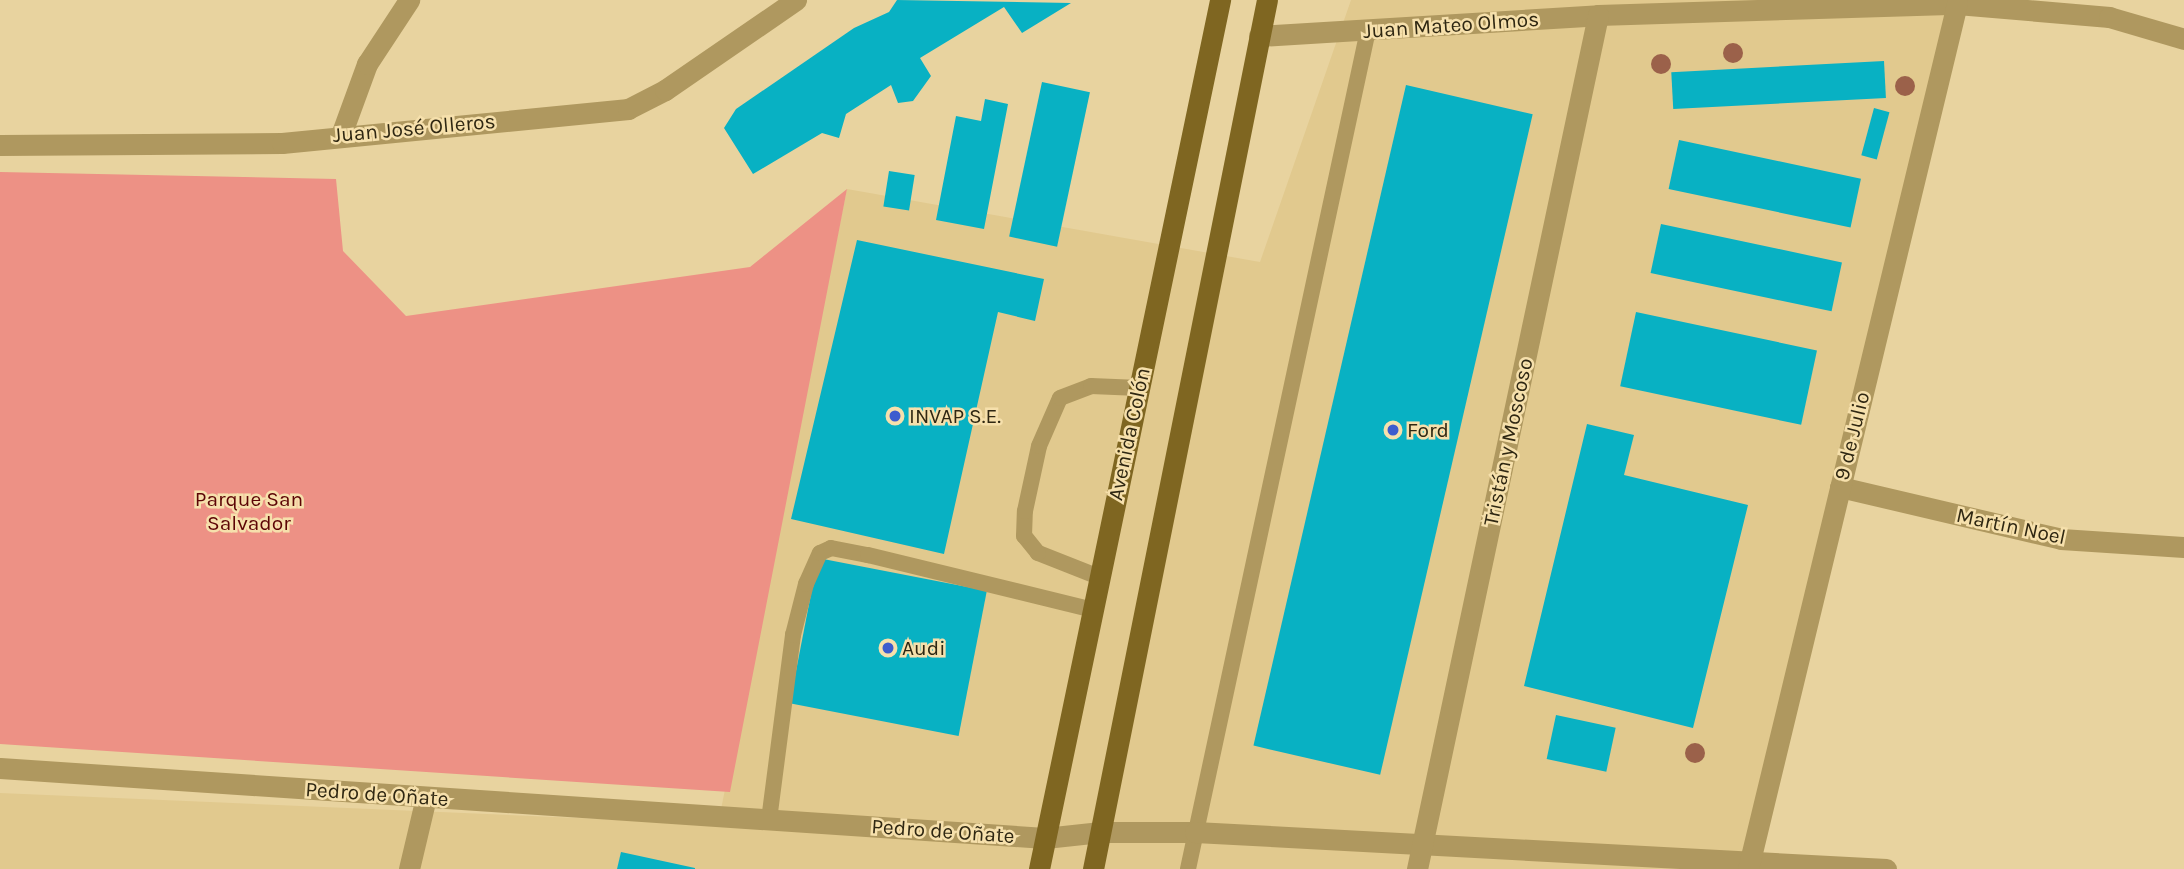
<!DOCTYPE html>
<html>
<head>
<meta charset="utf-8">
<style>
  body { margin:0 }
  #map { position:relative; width:2184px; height:869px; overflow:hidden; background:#e8d39f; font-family:Karla,sans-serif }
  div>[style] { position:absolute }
  .built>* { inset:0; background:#e1c98e }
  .green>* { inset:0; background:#ed9185 }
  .building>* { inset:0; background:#08b1c3; transform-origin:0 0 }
  .lane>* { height:16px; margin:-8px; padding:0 8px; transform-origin:8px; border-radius:8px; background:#af985f }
  .street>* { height:21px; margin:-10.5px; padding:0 10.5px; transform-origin:10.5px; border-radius:10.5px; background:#af985f }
  .primary>* { height:21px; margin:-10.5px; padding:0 10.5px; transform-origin:10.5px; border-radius:10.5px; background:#7f6621 }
  .trees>* { width:20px; height:20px; margin:-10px; border-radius:50%; background:#9b614a }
  .dots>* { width:19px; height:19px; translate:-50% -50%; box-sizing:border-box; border:4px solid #f6e0ac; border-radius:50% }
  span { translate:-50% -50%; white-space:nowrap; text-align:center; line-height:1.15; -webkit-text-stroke:5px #f6e0ac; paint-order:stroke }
  .street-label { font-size:21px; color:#2f2712 }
  .poi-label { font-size:21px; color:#2f2712 }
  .left { translate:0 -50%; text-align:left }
  .park-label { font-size:21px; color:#5c0405 }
</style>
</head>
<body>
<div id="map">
  <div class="built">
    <div style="clip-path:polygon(1351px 0,1948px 0,1748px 869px,0 869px,0 793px,718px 824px,847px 189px,1260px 262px)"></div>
  </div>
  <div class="green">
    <div style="clip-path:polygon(0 172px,336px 179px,343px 251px,406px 316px,750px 267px,847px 189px,730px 792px,0 744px)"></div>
  </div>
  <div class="building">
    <div style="clip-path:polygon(897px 0,1071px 3px,1022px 33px,1004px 7px,920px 58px,931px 76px,913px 101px,898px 103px,891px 85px,846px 114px,839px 138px,822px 133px,753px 174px,724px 128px,736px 109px,854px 28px,889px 12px)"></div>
    <div style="left:1884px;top:61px;width:37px;height:213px;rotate:87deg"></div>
    <div style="left:1042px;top:82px;width:49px;height:158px;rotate:12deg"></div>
    <div style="left:1406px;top:85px;width:130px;height:678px;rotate:13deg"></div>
    <div style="clip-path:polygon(985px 99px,1008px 104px,984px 229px,936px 220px,956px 116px,981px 121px)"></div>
    <div style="left:1874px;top:108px;width:16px;height:49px;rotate:15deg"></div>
    <div style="left:1679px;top:140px;width:186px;height:50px;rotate:12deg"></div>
    <div style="left:889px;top:171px;width:26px;height:36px;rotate:9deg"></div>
    <div style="left:1661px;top:224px;width:185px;height:50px;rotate:12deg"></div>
    <div style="clip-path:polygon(857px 240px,1044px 279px,1035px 321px,998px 312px,944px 554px,791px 519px)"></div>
    <div style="left:1636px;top:312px;width:185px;height:76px;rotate:12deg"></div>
    <div style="clip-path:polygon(1587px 424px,1634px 435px,1624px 475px,1748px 505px,1693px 728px,1524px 686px)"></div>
    <div style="left:818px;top:558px;width:172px;height:148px;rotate:11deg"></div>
    <div style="left:1556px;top:715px;width:61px;height:45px;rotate:12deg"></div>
    <div style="clip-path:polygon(621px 852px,695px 868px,695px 869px,617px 869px)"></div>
  </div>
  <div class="lane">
    <div style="left:1099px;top:577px;width:66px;rotate:-158.5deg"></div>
    <div style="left:1038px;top:553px;width:22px;rotate:-129deg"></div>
    <div style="left:1024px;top:536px;width:25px;rotate:-88deg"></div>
    <div style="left:1025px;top:511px;width:66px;rotate:-77.8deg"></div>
    <div style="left:1039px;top:446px;width:52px;rotate:-66.4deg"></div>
    <div style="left:1060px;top:398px;width:33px;rotate:-21deg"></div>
    <div style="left:1091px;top:386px;width:48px;rotate:2.4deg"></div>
    <div style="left:769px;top:820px;width:187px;rotate:-82.6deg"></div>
    <div style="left:793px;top:635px;width:53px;rotate:-75.7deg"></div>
    <div style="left:806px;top:584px;width:34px;rotate:-66deg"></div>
    <div style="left:820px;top:553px;width:12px;rotate:-24deg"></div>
    <div style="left:831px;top:548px;width:38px;rotate:11deg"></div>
    <div style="left:868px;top:555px;width:232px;rotate:13.7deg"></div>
    <div style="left:1188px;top:869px;width:858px;rotate:-77.89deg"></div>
  </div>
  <div class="street">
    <div style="left:1259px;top:36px;width:340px;rotate:-3.5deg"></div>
    <div style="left:1598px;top:15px;width:359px;rotate:-1.8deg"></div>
    <div style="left:1957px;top:4px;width:153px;rotate:4.9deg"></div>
    <div style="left:2109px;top:17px;width:78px;rotate:16.3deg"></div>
    <div style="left:341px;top:135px;width:76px;rotate:-69.9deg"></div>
    <div style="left:367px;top:64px;width:77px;rotate:-56.7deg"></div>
    <div style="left:0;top:145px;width:282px;rotate:-0.4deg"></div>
    <div style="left:282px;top:143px;width:348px;rotate:-5.6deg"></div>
    <div style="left:628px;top:109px;width:42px;rotate:-27.2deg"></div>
    <div style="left:665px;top:90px;width:159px;rotate:-34.5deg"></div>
    <div style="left:1840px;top:487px;width:227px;rotate:13.2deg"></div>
    <div style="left:2061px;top:539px;width:123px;rotate:3.7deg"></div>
    <div style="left:0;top:768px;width:1047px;rotate:3.83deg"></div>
    <div style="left:1045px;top:838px;width:56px;rotate:-6.1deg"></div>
    <div style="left:1101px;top:832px;width:94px"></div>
    <div style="left:1195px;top:832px;width:692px;rotate:3.07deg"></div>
    <div style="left:409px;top:869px;width:74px;rotate:-76.7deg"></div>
    <div style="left:1417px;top:869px;width:873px;rotate:-78.03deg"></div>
    <div style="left:1748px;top:869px;width:890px;rotate:-76.42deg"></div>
  </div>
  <div class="primary">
    <div style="left:1039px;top:869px;width:888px;rotate:-78.23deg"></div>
    <div style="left:1093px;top:869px;width:886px;rotate:-78.68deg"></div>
  </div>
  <div class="trees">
    <div style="left:1733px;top:53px"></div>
    <div style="left:1661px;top:64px"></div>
    <div style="left:1905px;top:86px"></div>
    <div style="left:1695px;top:753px"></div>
  </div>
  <div class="dots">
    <div style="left:895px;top:416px;background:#3c5cce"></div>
    <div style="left:1393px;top:430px;background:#3c5cce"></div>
    <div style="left:888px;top:648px;background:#3c5cce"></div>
  </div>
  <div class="street-label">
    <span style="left:1451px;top:25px;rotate:-4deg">Juan Mateo Olmos</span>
    <span style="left:414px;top:128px;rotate:-5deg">Juan José Olleros</span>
    <span style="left:1129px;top:434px;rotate:-78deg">Avenida Colón</span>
    <span style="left:1852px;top:436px;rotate:-76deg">9 de Julio</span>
    <span style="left:1508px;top:442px;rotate:-78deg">Tristán y Moscoso</span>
    <span style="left:2011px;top:526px;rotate:12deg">Martín Noel</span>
    <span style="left:377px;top:794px;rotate:4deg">Pedro de Oñate</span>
    <span style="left:943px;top:831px;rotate:4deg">Pedro de Oñate</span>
  </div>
  <div class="poi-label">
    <span class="left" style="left:909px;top:416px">INVAP S.E.</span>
    <span class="left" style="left:1407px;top:430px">Ford</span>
    <span class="left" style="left:902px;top:648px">Audi</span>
  </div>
  <div class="park-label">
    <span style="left:249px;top:511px">Parque San<br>Salvador</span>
  </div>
</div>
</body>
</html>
